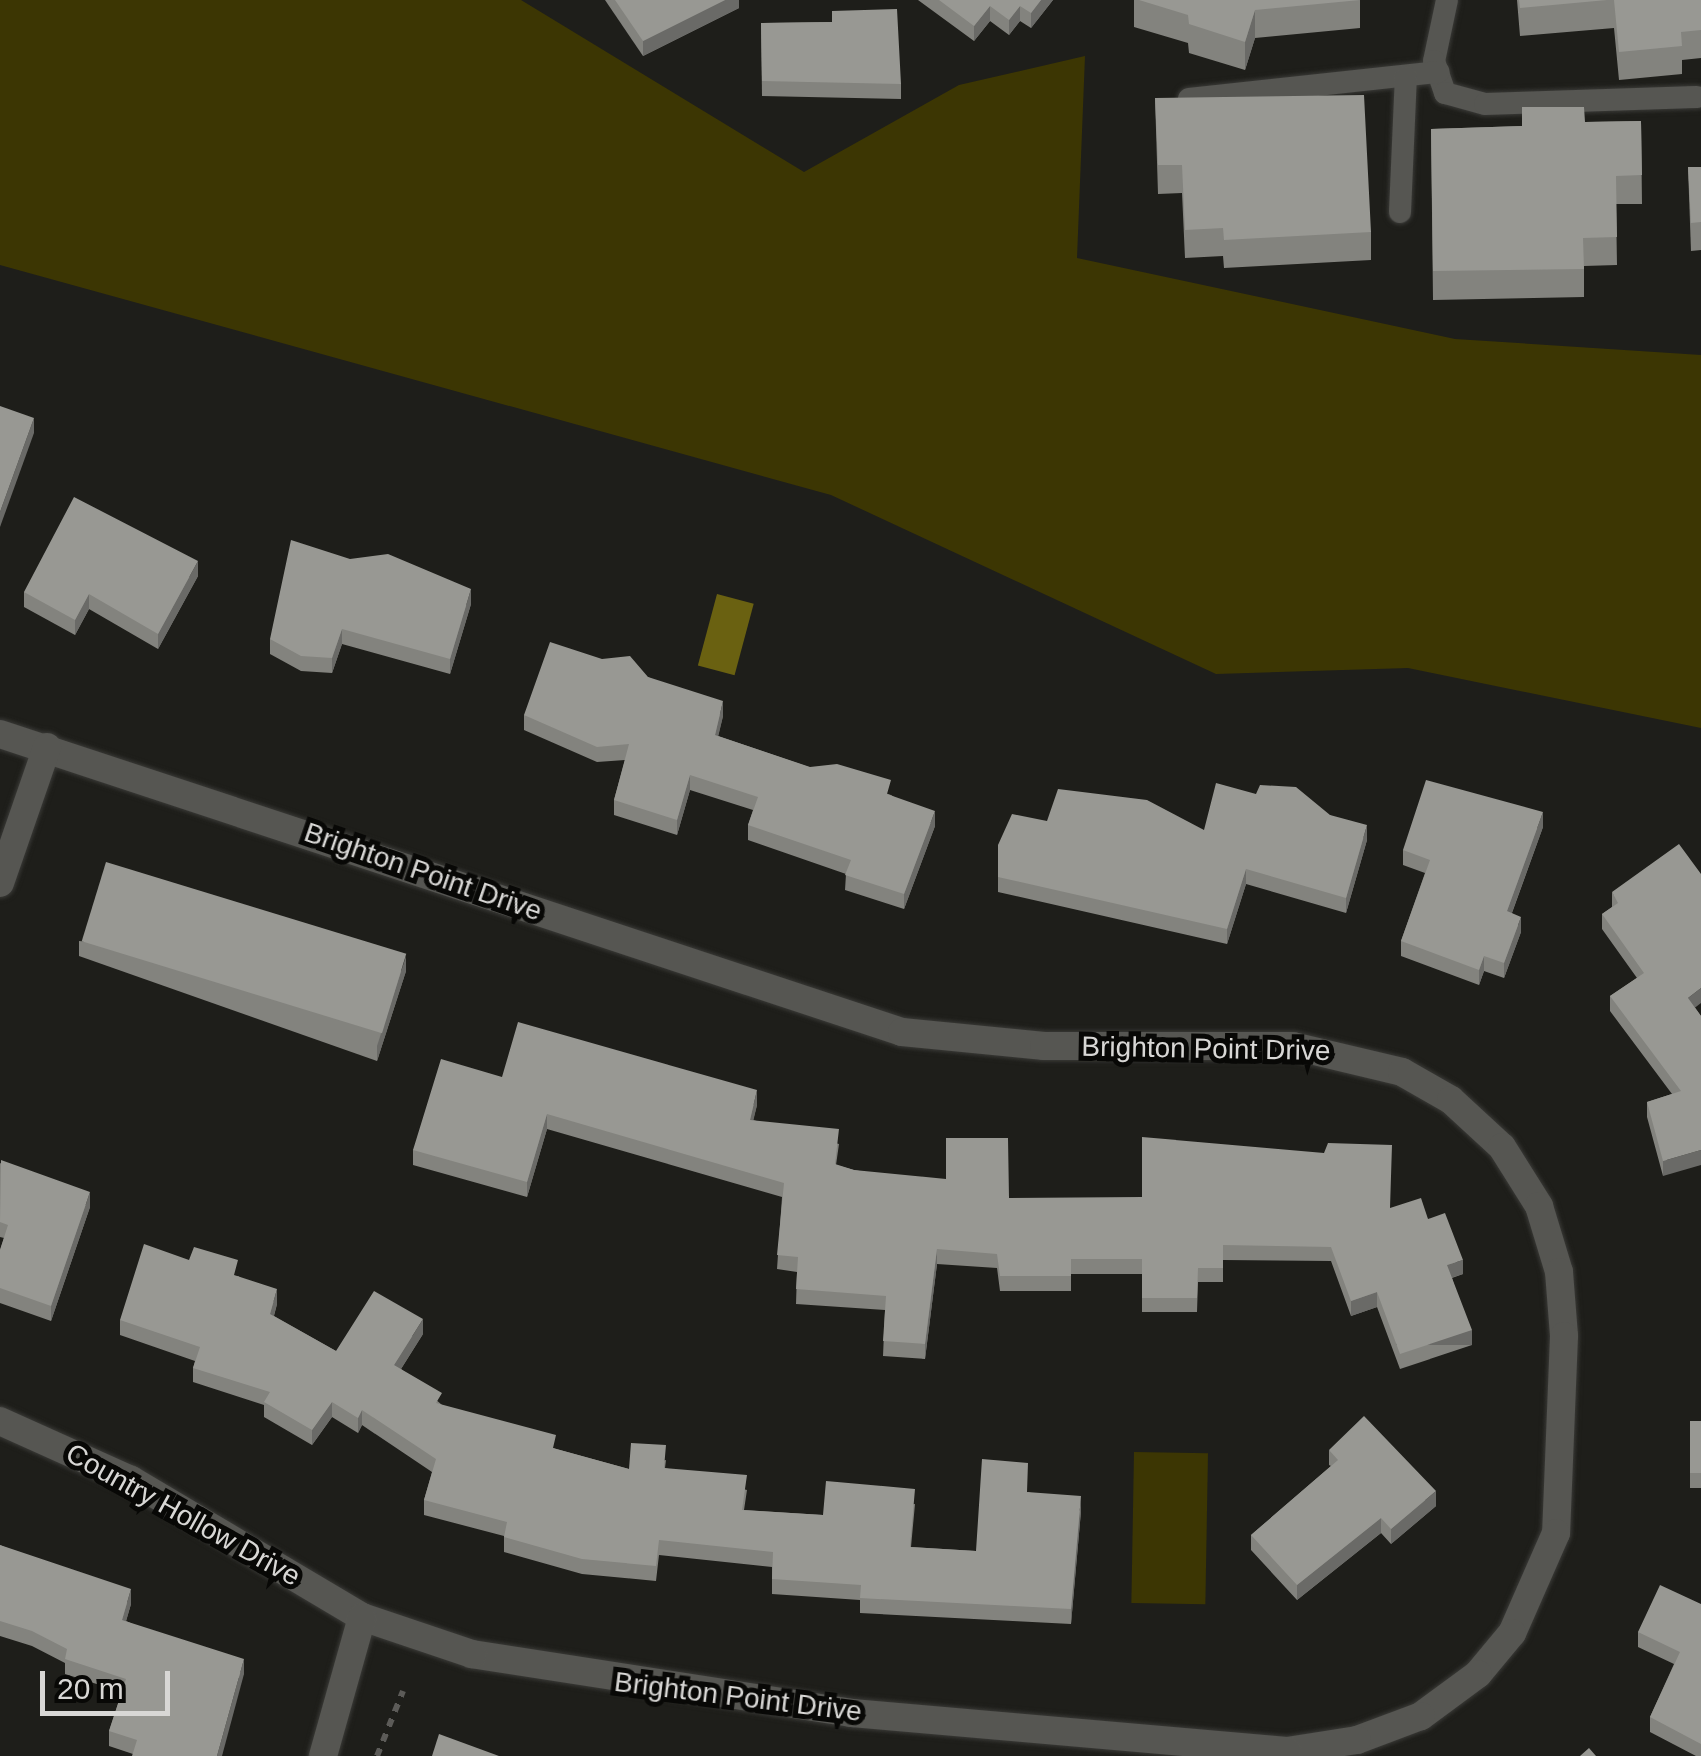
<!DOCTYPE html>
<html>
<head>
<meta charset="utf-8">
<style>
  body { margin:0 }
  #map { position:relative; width:1701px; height:1756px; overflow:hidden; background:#1e1e1a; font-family:Helvetica,sans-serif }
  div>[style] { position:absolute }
  .green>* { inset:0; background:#3c3603; transform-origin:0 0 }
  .water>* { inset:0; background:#6a6111; transform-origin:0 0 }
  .path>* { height:6px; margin-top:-3px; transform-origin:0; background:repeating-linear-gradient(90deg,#5c5b58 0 8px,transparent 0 16px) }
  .roads { filter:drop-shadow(0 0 2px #3a3a37) drop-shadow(0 0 2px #3a3a37) }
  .service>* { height:22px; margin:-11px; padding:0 11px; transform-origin:11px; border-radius:11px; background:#565652 }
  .minor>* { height:28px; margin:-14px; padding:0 14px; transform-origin:14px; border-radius:14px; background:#565652 }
  .wall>* { inset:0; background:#83837e; transform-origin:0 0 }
  .shaded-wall>* { inset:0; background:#6a6a67; transform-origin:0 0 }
  .building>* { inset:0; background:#989893; transform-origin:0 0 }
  span { translate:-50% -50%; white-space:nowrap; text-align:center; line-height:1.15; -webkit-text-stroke:10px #080806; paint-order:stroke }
  .street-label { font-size:28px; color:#d8d7d5 }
  .scale { position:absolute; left:40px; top:1671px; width:130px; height:45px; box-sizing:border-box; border:5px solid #d8d7d5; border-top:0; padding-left:12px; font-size:30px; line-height:35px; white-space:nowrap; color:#d8d7d5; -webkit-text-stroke:8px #080806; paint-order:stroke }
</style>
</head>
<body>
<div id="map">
  <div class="green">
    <div style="clip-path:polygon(0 0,521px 0,804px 172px,959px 85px,1085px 56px,1077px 258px,1455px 339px,1701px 355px,1701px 728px,1408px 668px,1216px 674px,831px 495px,0 265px)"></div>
    <div style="left:1134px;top:1452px;width:74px;height:151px;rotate:1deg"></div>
  </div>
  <div class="water">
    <div style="left:717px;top:594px;width:38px;height:74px;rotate:15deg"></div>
  </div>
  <div class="path">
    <div style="left:377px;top:1756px;width:70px;rotate:-68.2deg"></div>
  </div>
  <div class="roads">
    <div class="service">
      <div style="left:1447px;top:0;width:62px;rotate:102deg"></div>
      <div style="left:1434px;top:61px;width:34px;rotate:71deg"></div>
      <div style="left:1445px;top:93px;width:41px;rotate:15.4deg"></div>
      <div style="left:1485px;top:104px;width:212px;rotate:-1.9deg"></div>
      <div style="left:1189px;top:99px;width:251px;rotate:-6.2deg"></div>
      <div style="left:1400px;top:212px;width:135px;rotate:-87.5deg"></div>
    </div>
    <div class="minor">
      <div style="left:0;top:734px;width:950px;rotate:18.28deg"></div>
      <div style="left:902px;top:1032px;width:143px;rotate:5.6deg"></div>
      <div style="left:1044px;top:1046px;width:249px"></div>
      <div style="left:1293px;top:1046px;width:112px;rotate:13.4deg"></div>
      <div style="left:1402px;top:1072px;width:56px;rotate:29.7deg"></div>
      <div style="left:1451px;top:1100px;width:69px;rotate:42.7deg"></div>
      <div style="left:1502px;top:1147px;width:70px;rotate:57.9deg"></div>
      <div style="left:1539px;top:1206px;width:69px;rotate:73.1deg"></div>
      <div style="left:1559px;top:1272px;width:64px;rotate:85.5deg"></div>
      <div style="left:1564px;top:1336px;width:197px;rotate:92.3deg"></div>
      <div style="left:1556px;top:1533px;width:109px;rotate:113.7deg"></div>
      <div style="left:1512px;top:1633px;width:53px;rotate:129.7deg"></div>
      <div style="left:1478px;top:1674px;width:71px;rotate:143.6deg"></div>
      <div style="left:1421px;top:1716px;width:68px;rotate:159.4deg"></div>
      <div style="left:1357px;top:1740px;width:71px;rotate:171.1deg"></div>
      <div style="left:1287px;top:1751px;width:437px;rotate:-175deg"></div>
      <div style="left:852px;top:1713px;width:385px;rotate:-171.2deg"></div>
      <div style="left:472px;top:1654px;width:116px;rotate:-161.4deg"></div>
      <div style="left:362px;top:1617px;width:269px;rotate:-149.3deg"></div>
      <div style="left:131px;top:1480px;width:144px;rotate:-155.8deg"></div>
      <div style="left:0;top:883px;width:144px;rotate:-70.9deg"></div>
      <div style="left:323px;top:1756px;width:144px;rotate:-74.3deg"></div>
    </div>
  </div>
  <div class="wall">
    <div style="clip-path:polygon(605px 0,739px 0,739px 8px,643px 56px)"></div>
    <div style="clip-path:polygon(918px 0,1053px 0,1031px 28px,1020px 21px,1009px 35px,990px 21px,974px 41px)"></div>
    <div style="clip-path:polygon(1134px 0,1360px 0,1360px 28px,1255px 38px,1245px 70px,1189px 53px,1188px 43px,1134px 27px)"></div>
    <div style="clip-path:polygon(1517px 0,1701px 0,1701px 58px,1682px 60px,1682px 74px,1619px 80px,1614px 28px,1520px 36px)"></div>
    <div style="clip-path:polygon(832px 22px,901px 84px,901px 99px,762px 96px,761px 23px)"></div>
    <div style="clip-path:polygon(1155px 98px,1371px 232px,1371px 260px,1224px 268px,1223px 256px,1185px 258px,1182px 193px,1158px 194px)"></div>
    <div style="clip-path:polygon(1641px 121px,1642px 204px,1616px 204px,1617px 265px,1584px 266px,1584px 297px,1433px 300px,1431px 129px,1522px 126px,1585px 122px)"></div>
    <div style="clip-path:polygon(1688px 167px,1701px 167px,1701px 250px,1691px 251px)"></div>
    <div style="clip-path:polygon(198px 576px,158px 649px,89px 609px,75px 635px,24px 607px,24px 592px)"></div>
    <div style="clip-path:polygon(471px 604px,450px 674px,342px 644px,332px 673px,301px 671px,270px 654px,270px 639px)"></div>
    <div style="clip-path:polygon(648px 677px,723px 716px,718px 736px,891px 795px,935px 826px,904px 909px,845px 890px,846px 874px,748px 840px,748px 825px,753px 810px,690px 790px,677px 835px,614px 815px,614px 800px,625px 760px,597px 762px,524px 730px,524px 715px)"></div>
    <div style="clip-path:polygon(1330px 815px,1367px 840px,1346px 913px,1246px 884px,1227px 944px,998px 892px,998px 845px,1047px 821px,1204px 830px)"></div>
    <div style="clip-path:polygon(1543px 827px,1512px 913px,1521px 932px,1504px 978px,1484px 971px,1479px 985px,1401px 956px,1401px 941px,1425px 873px,1403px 865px,1403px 850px)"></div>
    <div style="clip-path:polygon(1612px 892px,1701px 1016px,1663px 1176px,1647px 1117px,1647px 1102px,1672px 1094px,1610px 1011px,1610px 996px,1637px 978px,1602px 929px,1602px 914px,1612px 907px)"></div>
    <div style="clip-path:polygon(79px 941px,406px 971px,377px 1061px,79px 956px)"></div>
    <div style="clip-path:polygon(502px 1077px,757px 1105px,753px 1120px,839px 1144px,836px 1165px,854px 1170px,1009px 1198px,1391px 1208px,1428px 1219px,1463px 1274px,1452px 1278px,1472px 1345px,1400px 1369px,1377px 1307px,1351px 1316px,1331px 1261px,1223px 1260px,1223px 1282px,1198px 1282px,1197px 1312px,1142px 1312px,1142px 1274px,1071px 1274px,1071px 1291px,1000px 1291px,997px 1268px,937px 1264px,925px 1359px,883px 1356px,885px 1310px,796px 1304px,797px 1272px,777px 1269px,782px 1197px,547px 1129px,527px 1197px,413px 1165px,413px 1150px)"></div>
    <div style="clip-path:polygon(0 1163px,90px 1207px,51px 1321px,0 1303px,0 1250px,4px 1238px,0 1237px)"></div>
    <div style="clip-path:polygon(238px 1276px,277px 1304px,274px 1316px,336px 1351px,423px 1334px,401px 1369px,442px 1405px,556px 1449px,629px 1469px,666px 1460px,665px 1468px,747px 1490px,744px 1510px,823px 1515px,915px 1504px,911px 1547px,976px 1551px,1028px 1492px,1081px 1511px,1071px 1624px,860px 1613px,860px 1600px,772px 1594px,772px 1567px,659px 1555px,656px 1581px,582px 1574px,504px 1552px,504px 1536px,424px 1515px,424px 1500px,432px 1472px,362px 1425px,358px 1433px,332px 1417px,312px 1445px,264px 1417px,264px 1405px,193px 1382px,193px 1368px,195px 1361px,120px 1335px,120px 1320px)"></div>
    <div style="left:1690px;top:1421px;width:11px;height:67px"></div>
    <div style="clip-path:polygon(1329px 1450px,1436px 1506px,1391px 1544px,1381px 1533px,1297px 1600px,1251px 1550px,1251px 1535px,1331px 1466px,1329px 1465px)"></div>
    <div style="clip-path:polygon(0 1545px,131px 1604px,126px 1621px,244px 1674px,133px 1754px,109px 1746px,109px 1731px,122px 1692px,65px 1674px,65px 1663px,32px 1646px,0 1636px)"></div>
    <div style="clip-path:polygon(1701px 1604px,1701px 1756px,1696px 1756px,1650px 1732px,1650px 1717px,1674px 1664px,1638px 1647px,1638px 1632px)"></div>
  </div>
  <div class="shaded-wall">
    <div style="clip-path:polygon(725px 0,739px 0,739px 8px,643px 56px,643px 41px)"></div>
    <div style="clip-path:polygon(1041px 0,1053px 0,1031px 28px,1031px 13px)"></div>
    <div style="clip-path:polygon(990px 6px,990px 21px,974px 41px,974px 26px)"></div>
    <div style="clip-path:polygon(1020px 6px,1020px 21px,1009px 35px,1009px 20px)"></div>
    <div style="clip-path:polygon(1255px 10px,1255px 38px,1245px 70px,1245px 42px)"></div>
    <div style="clip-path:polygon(34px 418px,34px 433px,0 527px,0 512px)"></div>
    <div style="clip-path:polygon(198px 561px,198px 576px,158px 649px,158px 634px)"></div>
    <div style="clip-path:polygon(471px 589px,471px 604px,450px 674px,450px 659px)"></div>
    <div style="clip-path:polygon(89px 594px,89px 609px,75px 635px,75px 620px)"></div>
    <div style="clip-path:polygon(342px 629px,342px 644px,332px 673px,332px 658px)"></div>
    <div style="clip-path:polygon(723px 701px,723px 716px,715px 750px,715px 735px)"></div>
    <div style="clip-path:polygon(690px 775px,690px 790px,677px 835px,677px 820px)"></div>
    <div style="clip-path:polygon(935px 811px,935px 826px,904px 909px,904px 894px)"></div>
    <div style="clip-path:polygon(1543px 812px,1543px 827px,1507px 926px,1507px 911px)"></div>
    <div style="clip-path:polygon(1367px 825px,1367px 840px,1346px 913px,1346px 898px)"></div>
    <div style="clip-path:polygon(1246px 869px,1246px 884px,1227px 944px,1227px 929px)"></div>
    <div style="clip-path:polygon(1521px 917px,1521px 932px,1504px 978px,1504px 963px)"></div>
    <div style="clip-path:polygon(406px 956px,406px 971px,377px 1061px,377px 1046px)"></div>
    <div style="clip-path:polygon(1484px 956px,1484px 971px,1479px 985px,1479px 970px)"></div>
    <div style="clip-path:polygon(1701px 988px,1701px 1003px,1688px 1013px,1688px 998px)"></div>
    <div style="clip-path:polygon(757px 1090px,757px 1105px,750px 1135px,750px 1120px)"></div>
    <div style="clip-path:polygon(547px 1114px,547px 1129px,527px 1197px,527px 1182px)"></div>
    <div style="clip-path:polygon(1701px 1150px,1701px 1165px,1663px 1176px,1663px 1161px)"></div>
    <div style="clip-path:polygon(90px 1192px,90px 1207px,51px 1321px,51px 1306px)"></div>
    <div style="clip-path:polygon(937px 1249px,937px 1264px,925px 1359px,925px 1344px)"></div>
    <div style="clip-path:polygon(1463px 1260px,1463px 1274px,1447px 1279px,1447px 1265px)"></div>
    <div style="clip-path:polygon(277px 1289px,277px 1304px,270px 1329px,270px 1314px)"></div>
    <div style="clip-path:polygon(1377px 1292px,1377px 1307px,1351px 1316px,1351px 1301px)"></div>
    <div style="clip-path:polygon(423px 1319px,423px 1334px,394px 1380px,394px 1365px)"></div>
    <div style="left:1472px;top:1330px;width:15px;height:76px;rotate:90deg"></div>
    <div style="clip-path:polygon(332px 1402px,332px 1417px,312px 1445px,312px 1430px)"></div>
    <div style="clip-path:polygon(362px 1410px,362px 1425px,358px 1433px,358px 1418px)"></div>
    <div style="clip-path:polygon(1436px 1491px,1436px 1506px,1391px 1544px,1391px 1529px)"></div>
    <div style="clip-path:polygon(1081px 1496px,1081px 1511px,1071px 1624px,1071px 1609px)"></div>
    <div style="clip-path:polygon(1381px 1518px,1381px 1533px,1297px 1600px,1297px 1585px)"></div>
    <div style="clip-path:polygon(131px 1589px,131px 1604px,122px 1635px,122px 1620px)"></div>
    <div style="clip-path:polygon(244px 1659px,244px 1674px,222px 1756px,217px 1756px)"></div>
  </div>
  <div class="building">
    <div style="clip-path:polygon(615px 0,725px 0,643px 41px)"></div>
    <div style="clip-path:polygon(939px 0,1041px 0,1031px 13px,1020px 6px,1009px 20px,990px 6px,974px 26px)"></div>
    <div style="clip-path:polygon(1139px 0,1360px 0,1255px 10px,1245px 42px,1189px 24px,1188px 15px)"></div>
    <div style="clip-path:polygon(1519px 0,1607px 0,1520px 8px)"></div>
    <div style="clip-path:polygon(1614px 0,1701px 0,1701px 30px,1681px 32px,1682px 46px,1619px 52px)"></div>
    <div style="clip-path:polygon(897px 9px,901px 84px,762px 81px,761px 23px,832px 22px,832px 11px)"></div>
    <div style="clip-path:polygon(1364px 95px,1371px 232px,1224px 240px,1223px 228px,1185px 230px,1182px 165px,1158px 165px,1155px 98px)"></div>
    <div style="clip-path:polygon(1522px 107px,1584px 107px,1585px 122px,1641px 121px,1642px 175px,1616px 176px,1617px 237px,1583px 238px,1584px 269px,1433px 271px,1431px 129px,1522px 126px)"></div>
    <div style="clip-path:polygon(1688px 167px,1701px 167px,1701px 222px,1691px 223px)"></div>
    <div style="clip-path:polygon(0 406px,34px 418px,0 512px)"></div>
    <div style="clip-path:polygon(74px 497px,198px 561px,158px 634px,89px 594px,75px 620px,24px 592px)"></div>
    <div style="clip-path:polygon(291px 540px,350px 559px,388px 554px,471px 589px,450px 659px,342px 629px,332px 658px,301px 656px,270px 639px)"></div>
    <div style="clip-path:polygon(550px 642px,602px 659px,630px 656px,648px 677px,723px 701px,715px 735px,810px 767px,837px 764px,891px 780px,887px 794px,935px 811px,904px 894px,845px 875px,851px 860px,748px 825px,758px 797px,690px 775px,677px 820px,614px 800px,629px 744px,597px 747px,524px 715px)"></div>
    <div style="clip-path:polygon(1426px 780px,1543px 812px,1507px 911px,1521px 917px,1504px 963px,1484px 956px,1479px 970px,1401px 941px,1430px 860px,1403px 850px)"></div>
    <div style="clip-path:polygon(1216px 783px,1256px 794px,1260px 785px,1296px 787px,1330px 815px,1367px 825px,1346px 898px,1246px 869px,1227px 929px,998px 877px,998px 845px,1012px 814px,1047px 821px,1058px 789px,1147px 800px,1204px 830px)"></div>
    <div style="clip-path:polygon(1679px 844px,1701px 874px,1701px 988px,1688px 998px,1701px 1016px,1701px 1150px,1663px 1161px,1647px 1102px,1681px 1091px,1610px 996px,1644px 973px,1602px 914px,1618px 903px,1612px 892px)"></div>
    <div style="left:106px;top:862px;width:314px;height:83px;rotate:17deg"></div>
    <div style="clip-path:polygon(518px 1022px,757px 1090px,750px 1120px,839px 1129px,835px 1164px,854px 1170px,946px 1179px,946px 1138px,1008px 1138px,1009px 1198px,1142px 1197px,1142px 1137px,1324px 1153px,1328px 1143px,1392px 1145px,1390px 1208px,1421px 1198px,1428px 1219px,1445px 1213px,1463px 1260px,1447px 1265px,1472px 1330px,1400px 1354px,1377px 1292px,1351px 1301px,1331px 1247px,1223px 1245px,1223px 1268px,1198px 1268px,1197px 1298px,1142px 1298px,1142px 1259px,1071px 1259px,1071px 1276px,1000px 1276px,997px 1254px,937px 1249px,925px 1344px,883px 1341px,886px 1296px,796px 1289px,798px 1257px,777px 1255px,784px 1183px,547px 1114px,527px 1182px,413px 1150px,441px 1059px,502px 1077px)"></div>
    <div style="clip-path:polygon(1px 1160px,90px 1192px,51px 1306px,0 1288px,0 1250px,8px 1225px,0 1222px)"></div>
    <div style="clip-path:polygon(144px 1244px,189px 1260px,194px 1247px,238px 1260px,234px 1275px,277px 1289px,270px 1314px,336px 1351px,374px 1291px,423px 1319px,394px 1365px,442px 1393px,436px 1403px,556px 1435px,553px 1448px,629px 1469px,631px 1443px,666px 1445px,664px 1468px,747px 1475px,742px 1510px,823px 1515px,826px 1481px,915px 1489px,910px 1547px,976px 1551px,982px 1459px,1028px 1463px,1027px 1492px,1081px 1496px,1071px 1609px,860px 1598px,861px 1585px,772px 1579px,773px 1552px,659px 1540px,656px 1566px,582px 1559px,504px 1537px,507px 1522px,424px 1500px,436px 1459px,362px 1410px,358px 1418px,332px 1402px,312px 1430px,264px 1402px,270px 1392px,193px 1368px,200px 1347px,120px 1320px)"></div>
    <div style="clip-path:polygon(1364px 1416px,1436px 1491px,1391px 1529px,1381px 1518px,1297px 1585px,1251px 1535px,1338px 1460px,1329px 1450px)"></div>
    <div style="left:1690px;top:1421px;width:11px;height:52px"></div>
    <div style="clip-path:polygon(0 1545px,131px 1589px,122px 1620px,244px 1659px,217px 1756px,132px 1756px,137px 1740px,109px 1731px,126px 1679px,65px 1659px,67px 1649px,32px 1631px,0 1621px)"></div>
    <div style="clip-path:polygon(1660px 1585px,1701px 1604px,1701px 1744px,1650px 1717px,1680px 1652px,1638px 1632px)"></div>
    <div style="clip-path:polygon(439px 1734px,499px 1756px,432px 1756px)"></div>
    <div style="clip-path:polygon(1589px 1748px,1596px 1756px,1580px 1756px)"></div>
  </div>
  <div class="street-label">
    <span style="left:423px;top:872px;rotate:19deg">Brighton Point Drive</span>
    <span style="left:1206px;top:1049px;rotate:1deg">Brighton Point Drive</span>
    <span style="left:183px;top:1515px;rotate:29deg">Country Hollow Drive</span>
    <span style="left:738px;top:1697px;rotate:7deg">Brighton Point Drive</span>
  </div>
  <div class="scale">20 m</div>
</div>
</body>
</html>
